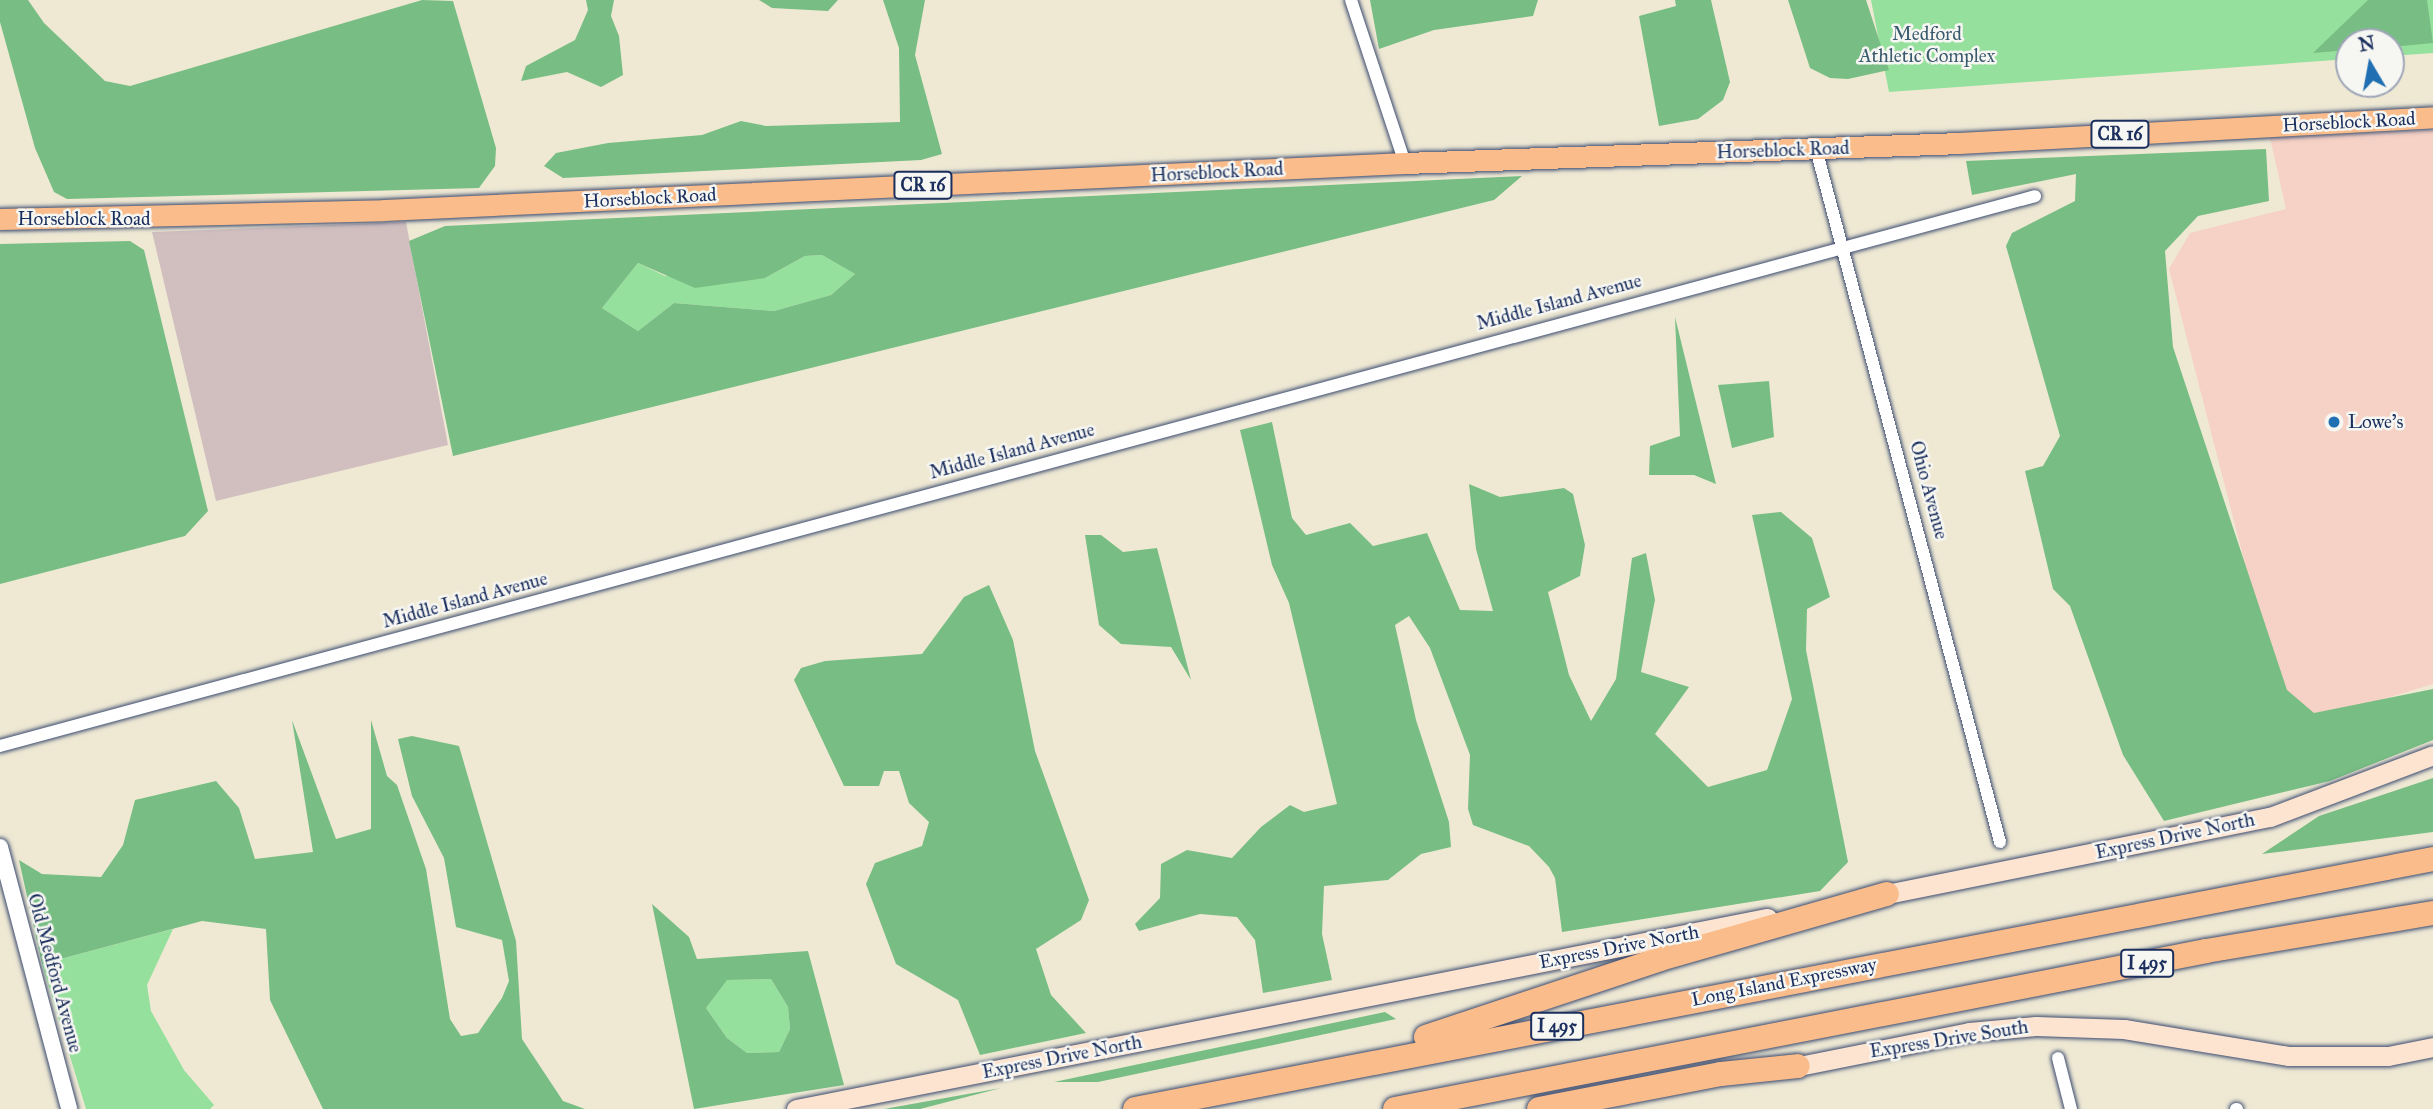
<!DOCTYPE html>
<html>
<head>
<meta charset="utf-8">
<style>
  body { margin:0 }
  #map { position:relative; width:2433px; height:1109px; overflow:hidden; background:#efe9d4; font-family:"IM FELL Great Primer",serif }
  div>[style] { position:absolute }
  .built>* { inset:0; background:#f6d1c5 }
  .industrial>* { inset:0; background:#d1bfbf }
  .green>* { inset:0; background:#95e09c }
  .forest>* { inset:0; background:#78be84 }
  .roads { filter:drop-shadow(0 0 2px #3b4b70) drop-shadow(0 0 2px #3b4b70) }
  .minor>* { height:12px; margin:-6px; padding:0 6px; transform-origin:6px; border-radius:6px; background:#fff }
  .tertiary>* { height:16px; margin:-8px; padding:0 8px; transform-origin:8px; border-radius:8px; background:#fff }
  .secondary>* { height:19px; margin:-9.5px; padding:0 9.5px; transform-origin:9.5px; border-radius:9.5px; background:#fde4d0 }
  .primary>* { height:21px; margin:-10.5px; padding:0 10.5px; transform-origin:10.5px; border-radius:10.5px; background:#f9bc8a }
  .motorway>* { height:24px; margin:-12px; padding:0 12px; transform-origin:12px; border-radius:12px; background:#f9bc8a }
  .dots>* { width:19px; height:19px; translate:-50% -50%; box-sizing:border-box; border:4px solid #f6f6f2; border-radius:50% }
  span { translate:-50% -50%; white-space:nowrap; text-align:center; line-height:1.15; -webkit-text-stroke:5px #f6f6f2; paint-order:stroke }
  .shield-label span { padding:2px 5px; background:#f6f6f2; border:2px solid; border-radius:5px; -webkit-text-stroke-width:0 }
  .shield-label { font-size:18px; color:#1b2f5e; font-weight:700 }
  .park-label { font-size:19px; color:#3a5b6e }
  .street-label { font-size:19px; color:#1b2f5e }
  .poi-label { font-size:19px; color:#1b2f5e }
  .left { translate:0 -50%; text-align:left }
  .north { position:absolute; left:2335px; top:28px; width:70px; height:70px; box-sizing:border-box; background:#f6f6f2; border:2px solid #9ea6b7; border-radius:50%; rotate:350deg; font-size:19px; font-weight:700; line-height:28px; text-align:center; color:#1b2f5e }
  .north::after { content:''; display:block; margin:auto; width:24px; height:32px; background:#1f6fb2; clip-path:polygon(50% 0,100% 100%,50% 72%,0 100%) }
</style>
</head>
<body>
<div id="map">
  <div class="built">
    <div style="clip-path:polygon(2433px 130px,2433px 684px,2315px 720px,2278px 692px,2169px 269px,2190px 233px,2286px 209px,2270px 138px)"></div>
  </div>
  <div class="industrial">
    <div style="clip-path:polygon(406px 222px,448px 445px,216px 501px,152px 232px)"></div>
  </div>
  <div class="green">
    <div style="clip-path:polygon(1871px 0,2433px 0,2433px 53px,2391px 56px,2391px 42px,2349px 42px,2349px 59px,1889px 92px)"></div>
    <div style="clip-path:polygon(822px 255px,855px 274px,831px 295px,774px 311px,674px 303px,638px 331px,602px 308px,638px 263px,665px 276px,765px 278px,805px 256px)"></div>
    <div style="clip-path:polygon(173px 929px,147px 985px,151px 1011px,184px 1070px,214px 1105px,210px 1109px,86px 1109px,42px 964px)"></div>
    <div style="clip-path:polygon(771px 979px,788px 1007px,790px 1029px,779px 1052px,747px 1053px,727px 1038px,706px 1008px,726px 980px)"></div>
  </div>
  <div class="forest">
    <div style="clip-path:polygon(0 0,28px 0,44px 23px,105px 81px,130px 86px,422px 0,453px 1px,496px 148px,495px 166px,479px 188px,67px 199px,54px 192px,35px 148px,0 22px)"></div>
    <div style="clip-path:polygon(586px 0,614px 0,611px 16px,619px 36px,623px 75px,601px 87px,567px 72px,521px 81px,526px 66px,575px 40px,588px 10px)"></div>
    <div style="clip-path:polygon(759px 0,838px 0,828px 11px,772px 8px)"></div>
    <div style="clip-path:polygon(883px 0,925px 0,915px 55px,942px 154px,921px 160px,563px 178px,544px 166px,556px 153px,608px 143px,702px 135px,741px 121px,766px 126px,900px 122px,899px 48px)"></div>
    <div style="clip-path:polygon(1370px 0,1538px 0,1533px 16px,1434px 30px,1379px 49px)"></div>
    <div style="clip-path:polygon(1675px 0,1711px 0,1730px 82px,1723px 100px,1698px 119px,1659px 126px,1639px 16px,1676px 6px)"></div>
    <div style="clip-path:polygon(1788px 0,1866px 0,1889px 70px,1848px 79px,1830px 78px,1810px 68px)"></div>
    <div style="clip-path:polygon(2368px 0,2427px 0,2433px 43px,2391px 47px,2391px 42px,2349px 42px,2349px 50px,2313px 53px)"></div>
    <div style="clip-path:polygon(2266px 149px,2269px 201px,2198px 216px,2165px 251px,2173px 347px,2287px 690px,2314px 713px,2433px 689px,2433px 740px,2330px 781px,2164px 821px,2123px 755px,2070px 606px,2053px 589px,2025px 471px,2043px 466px,2060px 436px,2006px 246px,2012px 233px,2075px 201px,2076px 174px,1972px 195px,1966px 161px)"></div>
    <div style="clip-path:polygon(evenodd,1522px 176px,1494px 200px,453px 456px,409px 241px,445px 226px,1522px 176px,822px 255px,855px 274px,831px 295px,774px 311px,674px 303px,638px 331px,602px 308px,638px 263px,695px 288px,765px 278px,805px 256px,822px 255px)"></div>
    <div style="clip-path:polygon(130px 241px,144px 250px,208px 511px,185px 536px,0 584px,0 244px)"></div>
    <div style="clip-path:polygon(1675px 317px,1716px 484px,1694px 475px,1649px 475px,1650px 446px,1680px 436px)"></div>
    <div style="clip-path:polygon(1769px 381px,1774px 437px,1732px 448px,1718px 385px)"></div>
    <div style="clip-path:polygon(1272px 422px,1292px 518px,1306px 535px,1350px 523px,1373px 546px,1427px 533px,1460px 610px,1493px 611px,1476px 549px,1469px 484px,1500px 497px,1564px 488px,1573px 494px,1585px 545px,1580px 576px,1548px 592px,1569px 675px,1591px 721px,1616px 679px,1632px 558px,1646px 553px,1655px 600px,1641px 672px,1689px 687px,1655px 734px,1708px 787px,1767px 770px,1792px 699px,1752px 515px,1781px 512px,1812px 538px,1830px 597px,1807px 609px,1806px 650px,1848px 862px,1820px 891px,1562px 932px,1555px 878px,1549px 867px,1529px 846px,1473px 825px,1468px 809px,1470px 755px,1430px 648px,1409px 616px,1395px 625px,1416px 720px,1449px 822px,1451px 847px,1421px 854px,1388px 880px,1324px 886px,1322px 934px,1332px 980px,1263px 993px,1255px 940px,1237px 917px,1200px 914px,1139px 931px,1135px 924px,1160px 898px,1161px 864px,1187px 850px,1232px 858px,1261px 827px,1290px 805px,1304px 812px,1337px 804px,1289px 603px,1272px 565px,1240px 430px)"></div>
    <div style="clip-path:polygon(1085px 535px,1101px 535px,1123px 552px,1157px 548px,1191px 680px,1171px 647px,1121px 644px,1099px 625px)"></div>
    <div style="clip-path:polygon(989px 585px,1013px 640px,1035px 751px,1089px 900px,1081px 920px,1036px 949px,1051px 995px,1086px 1033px,980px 1055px,958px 1000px,896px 964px,866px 884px,875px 863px,922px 846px,929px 822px,909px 803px,899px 771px,884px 771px,879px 786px,844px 786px,794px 680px,801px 668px,825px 661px,922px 654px,964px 597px)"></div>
    <div style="clip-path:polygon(292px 720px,336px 839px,371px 829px,371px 720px,387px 776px,397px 785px,426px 869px,450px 1019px,461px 1036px,478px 1033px,502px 998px,509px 981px,502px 940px,456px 927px,444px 858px,412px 796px,398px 739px,412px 736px,459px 746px,516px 941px,522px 1039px,563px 1101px,585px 1109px,323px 1109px,270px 1000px,266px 929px,202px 921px,42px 964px,19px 860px,42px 874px,101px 877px,123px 845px,135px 800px,216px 781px,239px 808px,255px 859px,313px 852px)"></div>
    <div style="clip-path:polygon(2433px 778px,2433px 832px,2262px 854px,2319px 816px)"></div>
    <div style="clip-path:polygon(evenodd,652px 904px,689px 937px,697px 959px,808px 951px,844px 1085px,694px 1109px,652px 904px,771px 979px,788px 1007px,790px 1029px,779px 1052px,747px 1053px,727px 1038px,706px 1008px,727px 980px,771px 979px)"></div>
    <div style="clip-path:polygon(1385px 1012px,1396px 1019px,1098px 1082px,1054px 1082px)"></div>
    <div style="clip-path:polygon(1001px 1088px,920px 1109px,884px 1109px)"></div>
  </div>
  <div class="roads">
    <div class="minor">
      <div style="left:1351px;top:0;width:172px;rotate:71.7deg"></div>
      <div style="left:1816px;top:149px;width:717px;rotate:75.13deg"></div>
      <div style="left:0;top:746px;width:2108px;rotate:-15.12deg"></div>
      <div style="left:2058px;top:1058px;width:53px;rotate:75.7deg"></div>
      <div style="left:2236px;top:1109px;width:1px"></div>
    </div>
    <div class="tertiary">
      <div style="left:0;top:847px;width:271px;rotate:75.2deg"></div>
    </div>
    <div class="secondary">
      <div style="left:1872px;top:897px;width:406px;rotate:-11.4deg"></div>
      <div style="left:2270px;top:817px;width:174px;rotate:-20.8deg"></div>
      <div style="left:1784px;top:1069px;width:189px;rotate:-11.3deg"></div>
      <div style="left:1969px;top:1032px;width:67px;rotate:-5.1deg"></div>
      <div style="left:2036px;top:1026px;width:88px;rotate:2deg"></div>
      <div style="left:2124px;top:1029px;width:166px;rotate:9.3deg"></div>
      <div style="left:2288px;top:1056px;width:100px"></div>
      <div style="left:2388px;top:1056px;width:46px;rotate:-11.3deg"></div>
      <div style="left:796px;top:1109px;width:990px;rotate:-11.13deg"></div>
    </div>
    <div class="primary">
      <div style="left:0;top:219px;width:384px;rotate:-1.3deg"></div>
      <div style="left:384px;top:210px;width:1022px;rotate:-2.64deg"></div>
      <div style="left:1405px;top:163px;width:555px;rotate:-2.06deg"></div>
      <div style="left:1960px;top:143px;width:474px;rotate:-3.1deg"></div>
    </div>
    <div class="motorway">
      <div style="left:1426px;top:1037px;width:247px;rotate:-18.4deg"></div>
      <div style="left:1660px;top:959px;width:236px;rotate:-16deg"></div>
      <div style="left:1135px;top:1109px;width:1322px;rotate:-10.9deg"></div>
      <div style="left:1395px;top:1109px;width:826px;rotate:-11.02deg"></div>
      <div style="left:2206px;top:951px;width:230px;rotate:-9.5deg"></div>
      <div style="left:1539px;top:1109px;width:185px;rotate:-10.9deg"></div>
      <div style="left:1721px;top:1074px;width:77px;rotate:-5.9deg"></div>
    </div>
  </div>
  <div class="dots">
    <div style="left:2334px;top:422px;background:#1f6fb2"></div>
  </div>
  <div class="shield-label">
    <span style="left:2120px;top:134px">CR 16</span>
    <span style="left:923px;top:185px">CR 16</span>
    <span style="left:2147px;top:963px">I 495</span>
    <span style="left:1557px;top:1026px">I 495</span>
  </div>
  <div class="park-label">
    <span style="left:1927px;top:45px">Medford<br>Athletic Complex</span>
  </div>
  <div class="street-label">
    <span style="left:2349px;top:122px;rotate:-3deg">Horseblock Road</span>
    <span style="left:1783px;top:150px;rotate:-2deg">Horseblock Road</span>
    <span style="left:1217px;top:172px;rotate:-3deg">Horseblock Road</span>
    <span style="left:650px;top:198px;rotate:-3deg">Horseblock Road</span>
    <span style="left:84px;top:219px">Horseblock Road</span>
    <span style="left:1559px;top:302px;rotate:-15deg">Middle Island Avenue</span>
    <span style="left:1012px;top:451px;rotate:-15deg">Middle Island Avenue</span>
    <span style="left:1929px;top:490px;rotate:75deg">Ohio Avenue</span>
    <span style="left:465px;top:600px;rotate:-15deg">Middle Island Avenue</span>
    <span style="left:2175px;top:836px;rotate:-12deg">Express Drive North</span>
    <span style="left:1619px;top:947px;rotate:-11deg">Express Drive North</span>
    <span style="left:55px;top:973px;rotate:75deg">Old Medford Avenue</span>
    <span style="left:1784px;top:982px;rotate:-11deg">Long Island Expressway</span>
    <span style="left:1949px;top:1039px;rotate:-9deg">Express Drive South</span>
    <span style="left:1062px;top:1057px;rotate:-11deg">Express Drive North</span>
  </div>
  <div class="poi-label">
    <span class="left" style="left:2348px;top:422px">Lowe's</span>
  </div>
  <div class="north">N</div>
</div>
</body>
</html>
